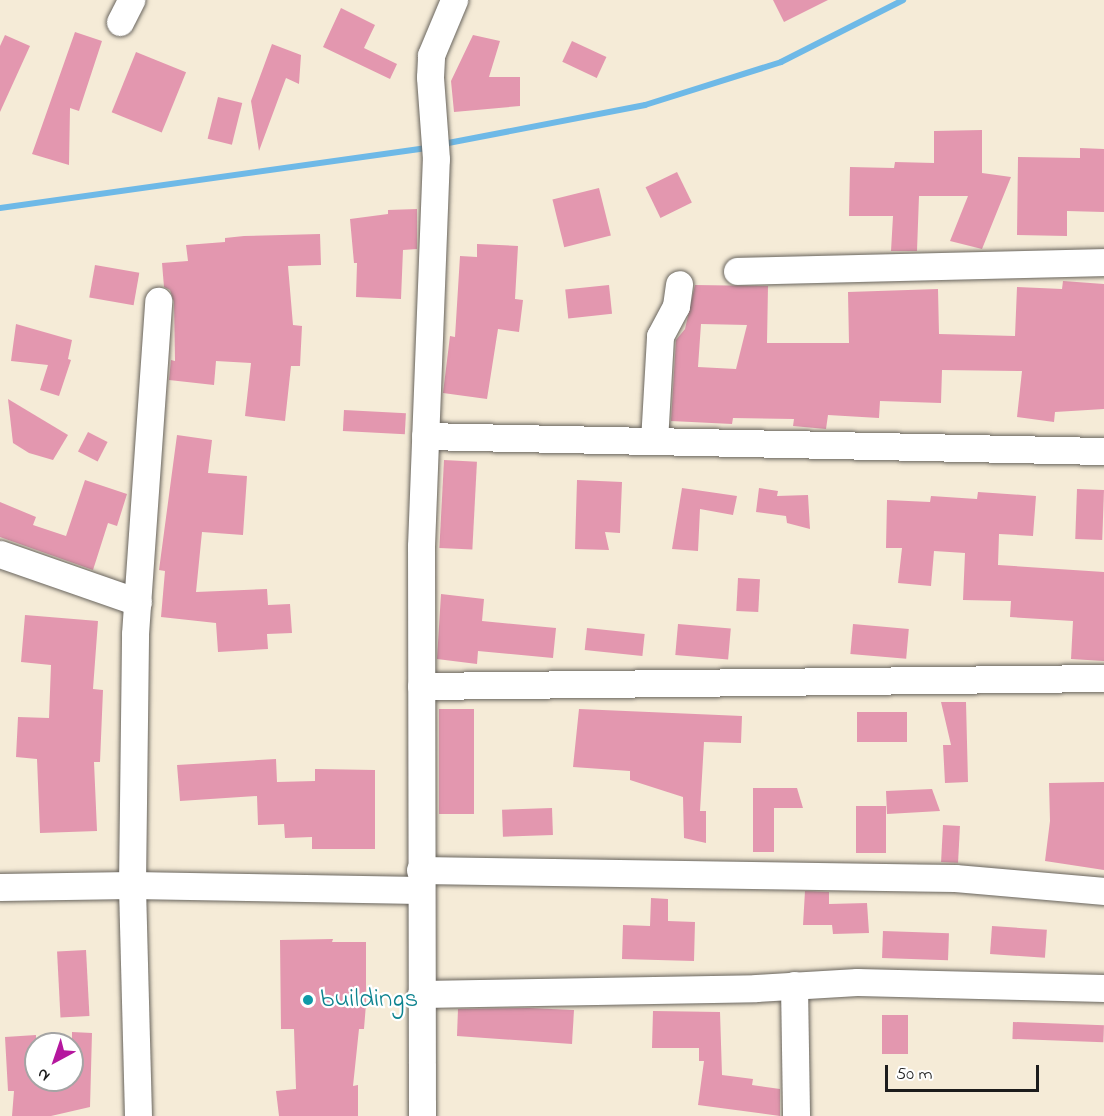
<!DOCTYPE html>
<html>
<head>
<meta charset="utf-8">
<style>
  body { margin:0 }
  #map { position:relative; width:1104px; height:1116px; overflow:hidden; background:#f5ebd7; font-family:"Indie Flower",sans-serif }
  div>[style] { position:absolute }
  .stream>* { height:6px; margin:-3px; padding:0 3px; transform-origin:3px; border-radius:3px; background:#6eb9e7 }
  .building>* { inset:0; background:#e397af; transform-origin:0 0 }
  .roads { filter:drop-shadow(0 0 2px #68645d) drop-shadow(0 0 2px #68645d) }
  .minor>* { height:27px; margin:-13.5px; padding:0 13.5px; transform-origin:13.5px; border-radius:13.5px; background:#fff }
  .dots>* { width:16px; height:16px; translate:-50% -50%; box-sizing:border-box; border:3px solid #fff; border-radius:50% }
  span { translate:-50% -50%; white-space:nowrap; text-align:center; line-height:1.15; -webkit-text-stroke:4.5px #fff; paint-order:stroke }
  .culture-label { font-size:27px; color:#0d838f }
  .left { translate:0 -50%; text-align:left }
  .north { position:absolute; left:24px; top:1032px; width:60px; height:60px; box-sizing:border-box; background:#fff; border:2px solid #a4a4a4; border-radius:50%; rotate:220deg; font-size:16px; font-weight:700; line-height:24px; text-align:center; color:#1c1c1c }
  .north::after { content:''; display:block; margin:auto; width:21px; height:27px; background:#b5179e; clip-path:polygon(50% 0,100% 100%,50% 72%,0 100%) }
  .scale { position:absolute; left:885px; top:1065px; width:154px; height:27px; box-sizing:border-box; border:3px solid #1c1c1c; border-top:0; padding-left:8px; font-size:18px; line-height:21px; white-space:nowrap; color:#1c1c1c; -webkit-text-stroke:4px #fff; paint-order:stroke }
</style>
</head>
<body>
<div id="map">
  <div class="stream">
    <div style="left:443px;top:144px;width:206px;rotate:-10.9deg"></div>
    <div style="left:645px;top:105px;width:143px;rotate:-17.5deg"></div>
    <div style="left:781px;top:62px;width:137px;rotate:-26.9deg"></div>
    <div style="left:0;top:208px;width:431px;rotate:-8deg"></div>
  </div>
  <div class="building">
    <div style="clip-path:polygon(773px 0,828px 0,784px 22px)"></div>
    <div style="clip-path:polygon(341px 8px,375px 25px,364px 48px,397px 64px,390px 79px,323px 47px)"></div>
    <div style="clip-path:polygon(75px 32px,102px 41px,79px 111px,70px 108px,69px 165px,32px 154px)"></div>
    <div style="clip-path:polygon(5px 35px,30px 46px,0 112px,0 46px)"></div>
    <div style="clip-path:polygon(473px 35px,500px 41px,489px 77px,520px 77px,520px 106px,454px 112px,451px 81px)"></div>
    <div style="left:572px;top:41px;width:38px;height:23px;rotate:25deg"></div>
    <div style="clip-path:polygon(272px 44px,301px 55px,299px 84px,286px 78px,259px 151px,251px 101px)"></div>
    <div style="left:136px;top:52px;width:54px;height:65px;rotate:22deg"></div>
    <div style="left:218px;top:97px;width:25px;height:43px;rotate:14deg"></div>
    <div style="clip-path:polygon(982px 130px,982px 173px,1011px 177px,982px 249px,950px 241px,968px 196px,919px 196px,917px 251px,891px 251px,893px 216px,849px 216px,850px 167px,894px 168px,895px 162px,934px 163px,934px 131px)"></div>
    <div style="clip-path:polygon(1080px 148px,1104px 149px,1104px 212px,1067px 211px,1067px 236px,1017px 235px,1018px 157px,1080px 158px)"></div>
    <div style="left:677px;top:172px;width:34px;height:35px;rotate:64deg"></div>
    <div style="left:599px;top:188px;width:49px;height:48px;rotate:76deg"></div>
    <div style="clip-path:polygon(417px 209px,417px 249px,403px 250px,401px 299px,356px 297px,357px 263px,354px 263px,350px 219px,388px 214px,388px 210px)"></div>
    <div style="clip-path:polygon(320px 234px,321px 265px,288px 266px,293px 325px,302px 326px,300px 366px,291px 366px,285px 421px,245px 416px,251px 363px,216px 361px,214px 385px,169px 380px,171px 360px,175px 361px,174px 302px,170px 290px,164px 287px,162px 263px,188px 261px,186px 245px,225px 242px,225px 238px,244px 236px)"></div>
    <div style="clip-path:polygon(477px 244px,518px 246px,515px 299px,523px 300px,519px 332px,498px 329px,487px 399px,443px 393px,450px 336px,455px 337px,460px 256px,477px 257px)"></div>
    <div style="left:95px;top:265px;width:45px;height:33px;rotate:10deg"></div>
    <div style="clip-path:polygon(evenodd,1063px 281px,1104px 284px,1104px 409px,1055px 412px,1054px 422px,1017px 417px,1022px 371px,942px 370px,941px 403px,880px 401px,879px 418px,828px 415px,826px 429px,793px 426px,794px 419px,733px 418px,732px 424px,671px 421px,676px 340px,685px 329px,695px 285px,768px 286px,767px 343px,849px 343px,848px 292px,938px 289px,939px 334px,1015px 336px,1017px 287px,1062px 289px,1063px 281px,701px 324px,747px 325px,736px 369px,698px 367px,701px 324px)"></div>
    <div style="left:609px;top:285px;width:29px;height:44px;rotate:84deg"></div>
    <div style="clip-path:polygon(16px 324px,72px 340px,68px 359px,71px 360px,59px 396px,40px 390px,48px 365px,11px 361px)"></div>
    <div style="clip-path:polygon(8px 399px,68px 435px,53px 460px,29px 453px,13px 443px)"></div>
    <div style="left:344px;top:410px;width:62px;height:21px;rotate:3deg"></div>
    <div style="left:88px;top:432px;width:22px;height:22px;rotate:27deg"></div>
    <div style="clip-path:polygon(177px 435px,212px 440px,208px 473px,247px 476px,243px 535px,202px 532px,196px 592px,267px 589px,268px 605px,290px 604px,292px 633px,267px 634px,268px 649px,218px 652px,216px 623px,161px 617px,165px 571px,159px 570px)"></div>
    <div style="left:444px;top:460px;width:33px;height:88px;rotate:3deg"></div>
    <div style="clip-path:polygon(85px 480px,127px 494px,117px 526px,108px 523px,93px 570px,0 537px,0 502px,36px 517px,33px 525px,66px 536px)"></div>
    <div style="clip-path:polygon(577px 480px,622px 482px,620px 533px,605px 532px,609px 550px,575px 549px)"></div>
    <div style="clip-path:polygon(682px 488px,737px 496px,733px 515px,700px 509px,698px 551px,672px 549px)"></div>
    <div style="clip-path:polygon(759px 488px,778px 491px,777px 496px,808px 495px,810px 529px,787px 523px,786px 516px,756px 512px)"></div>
    <div style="left:1077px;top:489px;width:27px;height:50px;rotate:2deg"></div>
    <div style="clip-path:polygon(978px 492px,1036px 496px,1033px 536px,999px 534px,998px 565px,1104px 572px,1104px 661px,1071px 659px,1073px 621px,1010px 617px,1011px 601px,963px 600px,965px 553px,934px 551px,931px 586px,898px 583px,902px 548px,886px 548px,887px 500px,930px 502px,931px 496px,977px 499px)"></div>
    <div style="left:738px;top:578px;width:22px;height:33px;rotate:3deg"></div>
    <div style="clip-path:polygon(441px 594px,484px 599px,482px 621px,556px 628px,553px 658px,478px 651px,477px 664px,437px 659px)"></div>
    <div style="clip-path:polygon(25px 615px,98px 621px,93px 689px,103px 690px,100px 762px,94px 762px,97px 831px,40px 833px,37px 759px,16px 757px,18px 717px,49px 718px,51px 665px,21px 662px)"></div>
    <div style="left:678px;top:624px;width:53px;height:31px;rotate:5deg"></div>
    <div style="left:853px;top:624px;width:56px;height:30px;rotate:5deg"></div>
    <div style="left:587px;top:628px;width:58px;height:22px;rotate:6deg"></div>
    <div style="clip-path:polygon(941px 702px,966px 702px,968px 782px,945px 783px,943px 745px,951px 745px)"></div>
    <div style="left:474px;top:709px;width:105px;height:35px;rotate:90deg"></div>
    <div style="clip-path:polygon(579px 709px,742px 716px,741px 743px,704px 742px,700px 811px,706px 811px,706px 843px,684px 838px,683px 797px,630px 780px,630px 771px,573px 767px)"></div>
    <div style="left:857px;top:712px;width:50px;height:30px"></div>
    <div style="clip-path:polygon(276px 759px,277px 782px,315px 781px,315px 769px,375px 770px,375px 849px,312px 849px,312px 837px,285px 838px,284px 824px,258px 825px,257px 796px,180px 801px,177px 765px)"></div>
    <div style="clip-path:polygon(1104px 782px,1104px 870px,1045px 861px,1050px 821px,1049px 783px)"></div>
    <div style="clip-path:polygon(753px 788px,797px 788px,803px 808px,774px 808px,774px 852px,753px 852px)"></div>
    <div style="clip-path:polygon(932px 789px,940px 811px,887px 814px,886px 791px)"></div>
    <div style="left:886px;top:806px;width:47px;height:30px;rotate:90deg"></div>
    <div style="left:552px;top:808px;width:27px;height:50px;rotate:88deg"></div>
    <div style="left:943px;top:825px;width:17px;height:37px;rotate:3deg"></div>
    <div style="clip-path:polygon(805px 891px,829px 892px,829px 904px,867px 903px,869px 933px,833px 934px,832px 925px,803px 925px)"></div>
    <div style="clip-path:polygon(651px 898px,668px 899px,668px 921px,695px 922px,694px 961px,622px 959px,623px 925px,650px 926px)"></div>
    <div style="left:992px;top:926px;width:55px;height:28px;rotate:4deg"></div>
    <div style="left:883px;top:931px;width:66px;height:27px;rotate:2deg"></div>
    <div style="clip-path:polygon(333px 939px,332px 942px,366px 942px,366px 1004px,364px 1029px,359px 1029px,353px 1086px,358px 1085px,358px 1116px,279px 1116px,276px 1091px,296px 1089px,294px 1029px,281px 1029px,280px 940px)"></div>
    <div style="left:86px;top:950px;width:66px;height:29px;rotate:87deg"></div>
    <div style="clip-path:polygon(529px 1008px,574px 1010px,572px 1044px,457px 1036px,458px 1009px)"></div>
    <div style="clip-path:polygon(653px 1011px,720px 1012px,722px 1075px,753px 1079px,752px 1085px,780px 1089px,780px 1116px,698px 1105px,704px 1061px,699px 1061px,699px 1048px,652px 1048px)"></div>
    <div style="left:882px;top:1015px;width:26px;height:39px"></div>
    <div style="left:1013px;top:1022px;width:91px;height:17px;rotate:2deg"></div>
    <div style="clip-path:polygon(72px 1032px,92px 1033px,90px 1107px,51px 1116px,12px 1116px,14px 1091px,8px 1091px,5px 1037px,36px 1035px,36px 1080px,72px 1080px)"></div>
  </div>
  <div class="roads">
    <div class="minor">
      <div style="left:120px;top:22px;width:25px;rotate:-63deg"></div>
      <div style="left:737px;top:271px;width:367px;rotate:-1.4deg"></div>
      <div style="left:425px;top:436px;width:679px;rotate:1.27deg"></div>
      <div style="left:654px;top:441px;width:105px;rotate:-86.7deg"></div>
      <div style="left:660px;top:336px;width:34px;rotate:-62deg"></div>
      <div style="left:676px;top:306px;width:22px;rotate:-82deg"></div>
      <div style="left:0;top:554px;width:146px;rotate:19.2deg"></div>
      <div style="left:421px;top:686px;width:683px;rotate:-0.67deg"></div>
      <div style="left:420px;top:870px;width:535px;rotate:0.86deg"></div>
      <div style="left:955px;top:878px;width:150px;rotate:5deg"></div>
      <div style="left:0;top:887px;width:132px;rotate:-0.9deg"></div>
      <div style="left:132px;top:885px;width:288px;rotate:1deg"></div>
      <div style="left:794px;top:985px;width:131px;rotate:89.1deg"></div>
      <div style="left:421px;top:994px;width:335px;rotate:-1deg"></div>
      <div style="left:756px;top:988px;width:101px;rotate:-3.4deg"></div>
      <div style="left:857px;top:982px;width:247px;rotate:1.4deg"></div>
      <div style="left:138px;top:1116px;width:231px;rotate:-91.5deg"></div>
      <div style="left:132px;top:885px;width:251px;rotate:-89.3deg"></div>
      <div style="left:135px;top:634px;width:334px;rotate:-86deg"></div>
      <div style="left:422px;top:1116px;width:570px;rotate:-90.1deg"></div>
      <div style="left:421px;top:546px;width:387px;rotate:-87.8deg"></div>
      <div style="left:436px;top:159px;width:82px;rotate:-94.2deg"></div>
      <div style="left:430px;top:77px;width:22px;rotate:-87deg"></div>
      <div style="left:431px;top:55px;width:60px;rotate:-67.3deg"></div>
    </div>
  </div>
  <div class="dots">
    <div style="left:308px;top:1000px;background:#0f9aa8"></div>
  </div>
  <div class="culture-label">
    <span class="left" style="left:320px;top:1000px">buildings</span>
  </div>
  <div class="north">N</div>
  <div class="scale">50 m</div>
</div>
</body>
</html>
